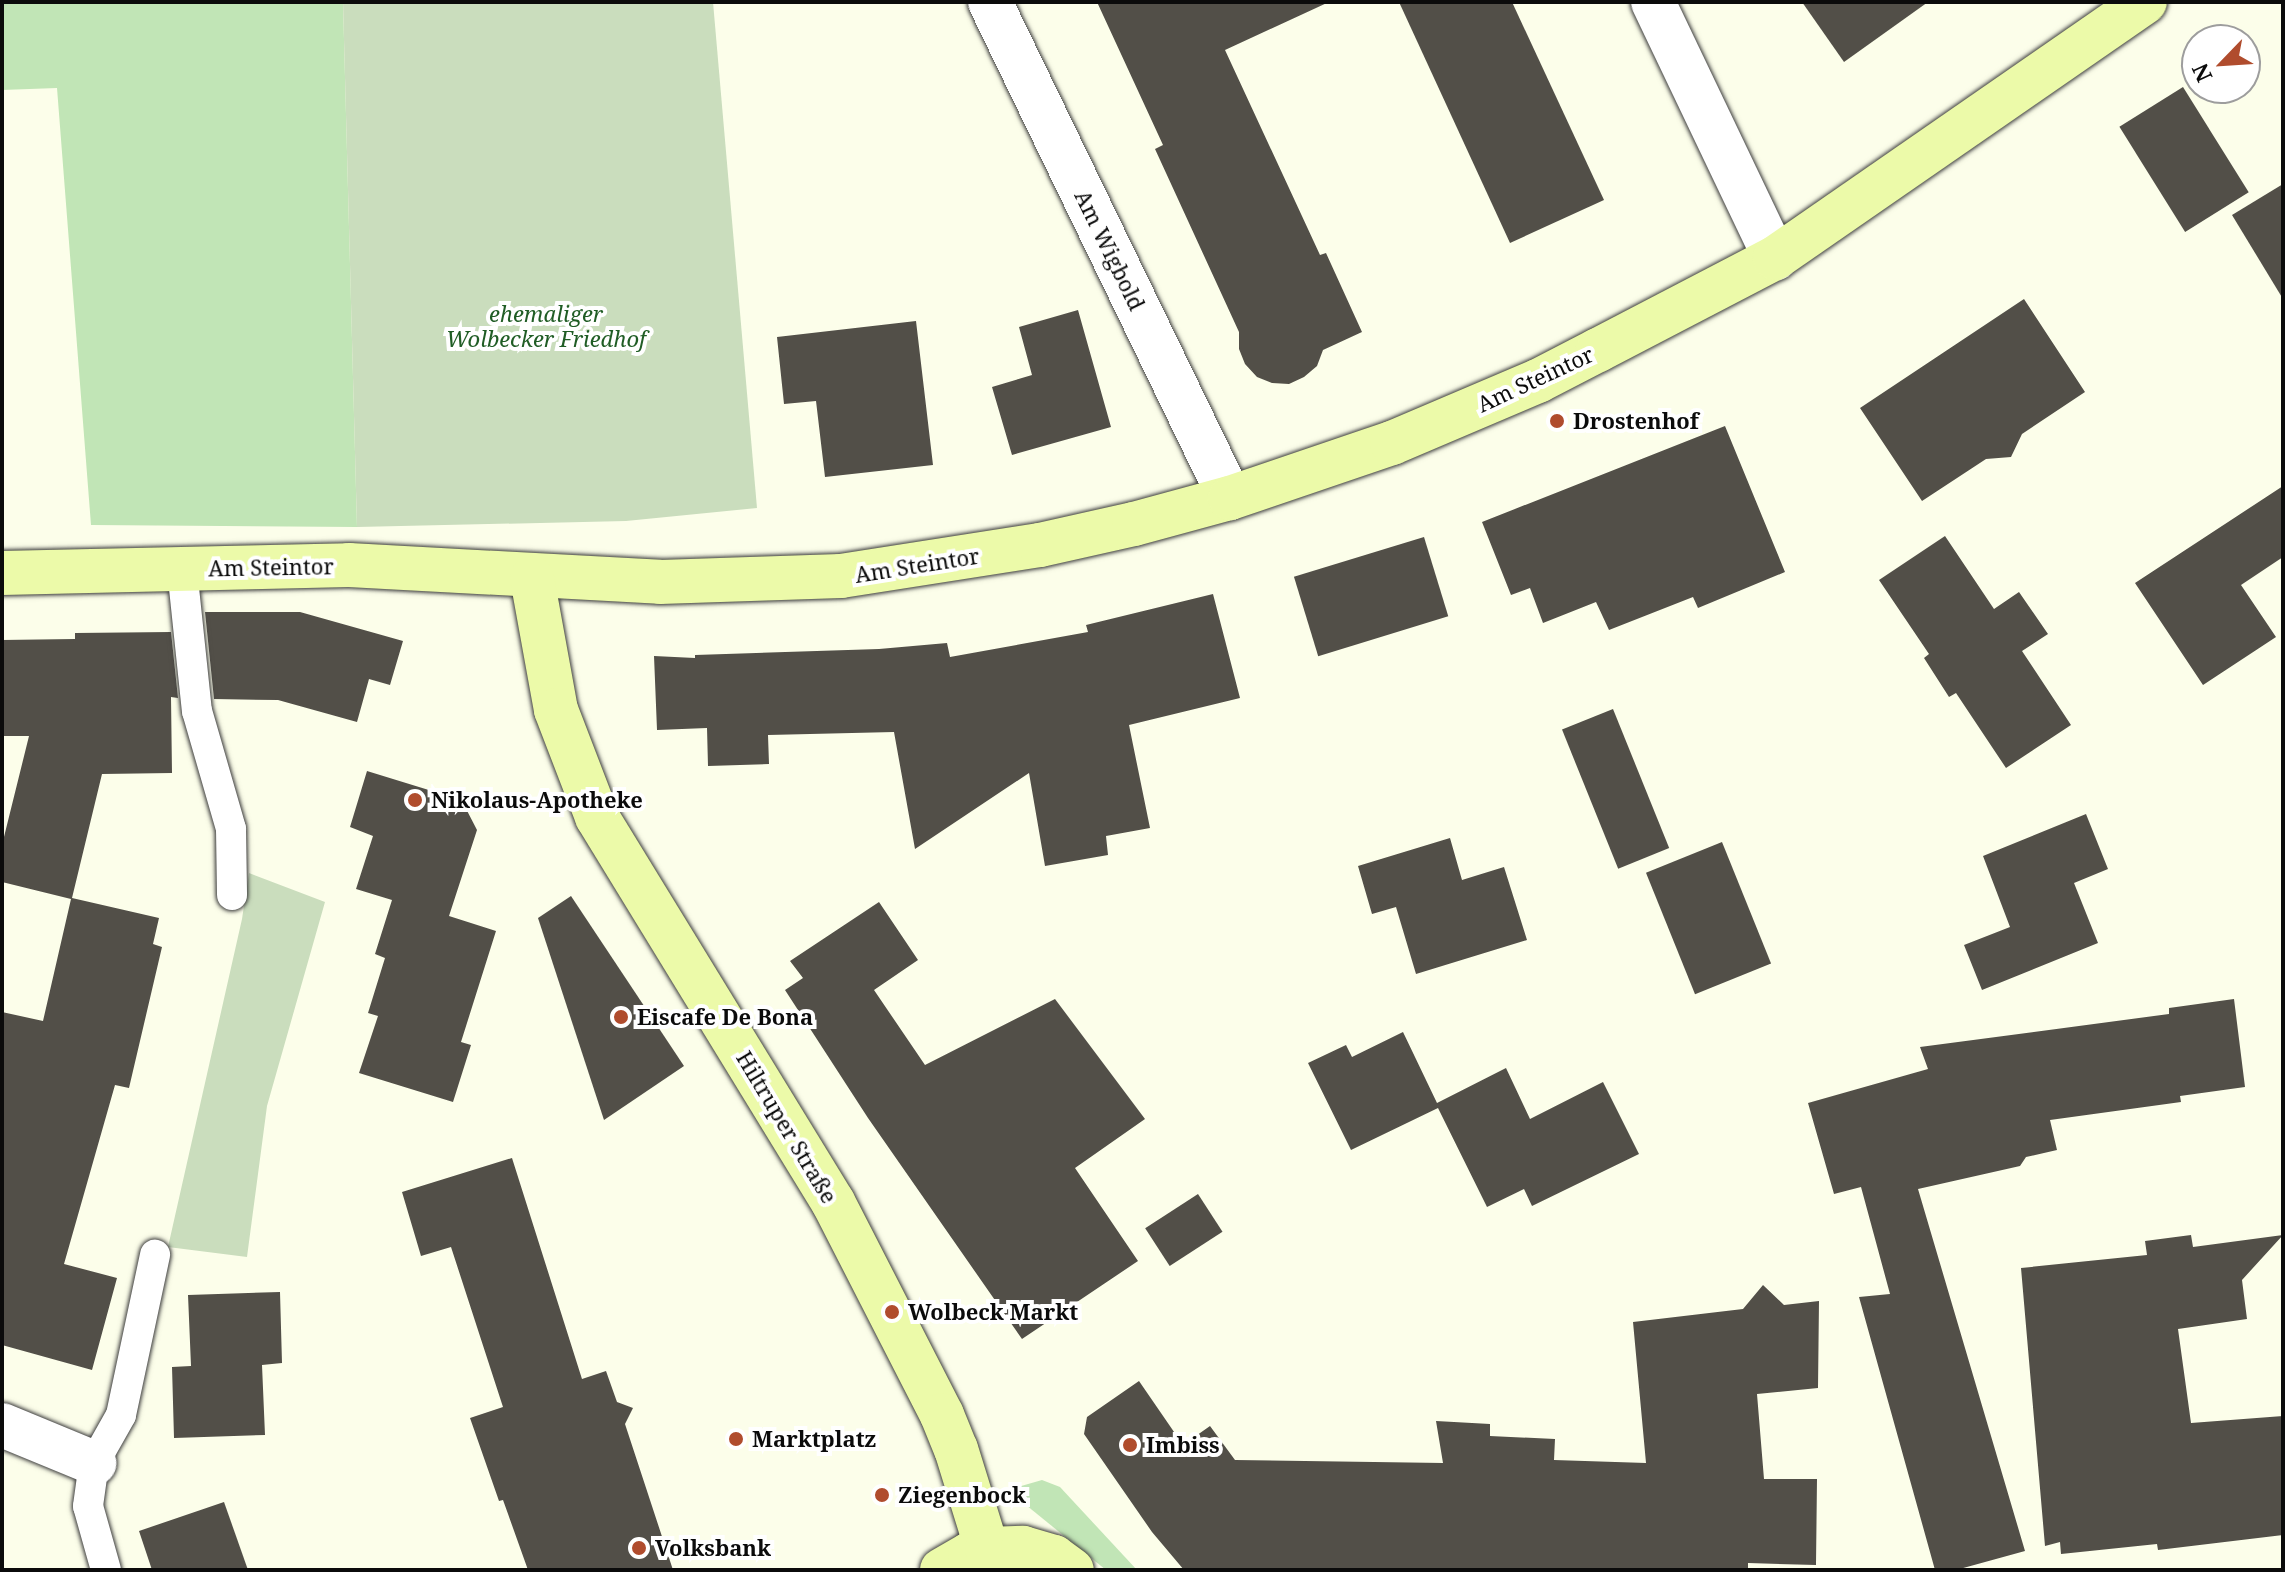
<!DOCTYPE html>
<html>
<head>
<meta charset="utf-8">
<style>
  body { margin:0 }
  #map { position:relative; width:2285px; height:1572px; overflow:hidden; background:#fcfeea; font-family:"Noto Serif",serif }
  div>[style] { position:absolute }
  .green>* { inset:0; background:#c1e5b6 }
  .cemetery>* { inset:0; background:#caddbd }
  .building>* { inset:0; background:#524f48; transform-origin:0 0 }
  .roads { filter:drop-shadow(0 0 2px #3e3e3e) drop-shadow(0 0 2px #3e3e3e) }
  .lane>* { height:30px; margin:-15px; padding:0 15px; transform-origin:15px; border-radius:15px; background:#fff }
  .street>* { height:44px; margin:-22px; padding:0 22px; transform-origin:22px; border-radius:22px; background:#fff }
  .secondary>* { height:44px; margin:-22px; padding:0 22px; transform-origin:22px; border-radius:22px; background:#ecfaa9 }
  .dots>* { width:22px; height:22px; translate:-50% -50%; box-sizing:border-box; border:4px solid #fff; border-radius:50% }
  span { translate:-50% -50%; white-space:nowrap; text-align:center; line-height:1.15; -webkit-text-stroke:8px #fff; paint-order:stroke }
  .street-label { font-size:22px; color:#0b0b0b }
  .park-label { font-size:22px; color:#205d25; font-style:italic }
  .poi-label { font-size:22px; color:#0b0b0b; font-weight:700 }
  .left { translate:0 -50%; text-align:left }
  .frame { position:absolute; inset:0; border:4px solid #0b0b0b; pointer-events:none }
  .north { position:absolute; left:2181px; top:24px; width:80px; height:80px; box-sizing:border-box; background:#fff; border:2px solid #9d9d9d; border-radius:50%; rotate:245deg; font-size:22px; font-weight:700; line-height:32px; text-align:center; color:#0b0b0b }
  .north::after { content:''; display:block; margin:auto; width:28px; height:36px; background:#b04c2d; clip-path:polygon(50% 0,100% 100%,50% 72%,0 100%) }
</style>
</head>
<body>
<div id="map">
  <div class="green">
    <div style="clip-path:polygon(2px 2px,343px 2px,357px 527px,91px 525px,57px 88px,2px 90px)"></div>
    <div style="clip-path:polygon(1042px 1480px,1060px 1487px,1137px 1570px,1106px 1570px,1026px 1505px,1014px 1488px)"></div>
  </div>
  <div class="cemetery">
    <div style="clip-path:polygon(343px 2px,713px 2px,757px 508px,626px 521px,357px 527px)"></div>
    <div style="clip-path:polygon(249px 873px,325px 902px,267px 1106px,247px 1257px,168px 1247px,242px 919px)"></div>
  </div>
  <div class="building">
    <div style="clip-path:polygon(1097px 2px,1329px 2px,1225px 50px,1320px 255px,1326px 253px,1362px 332px,1323px 350px,1317px 366px,1304px 377px,1289px 384px,1272px 383px,1257px 377px,1245px 364px,1239px 349px,1239px 332px,1155px 149px,1163px 145px)"></div>
    <div style="clip-path:polygon(1399px 2px,1512px 2px,1604px 200px,1510px 243px)"></div>
    <div style="clip-path:polygon(1802px 2px,1928px 2px,1844px 62px)"></div>
    <div style="left:2183px;top:87px;width:124px;height:75px;rotate:58deg"></div>
    <div style="clip-path:polygon(2283px 184px,2283px 299px,2232px 215px)"></div>
    <div style="clip-path:polygon(2024px 299px,2085px 392px,2022px 434px,2011px 457px,1986px 459px,1922px 501px,1860px 408px)"></div>
    <div style="clip-path:polygon(1078px 310px,1111px 427px,1012px 455px,992px 387px,1032px 375px,1019px 327px)"></div>
    <div style="clip-path:polygon(916px 321px,933px 465px,825px 477px,816px 401px,784px 404px,777px 337px)"></div>
    <div style="clip-path:polygon(1725px 426px,1785px 572px,1698px 608px,1693px 597px,1609px 630px,1596px 602px,1543px 623px,1530px 588px,1511px 595px,1482px 522px)"></div>
    <div style="clip-path:polygon(2283px 486px,2283px 557px,2241px 585px,2276px 637px,2203px 685px,2135px 583px)"></div>
    <div style="clip-path:polygon(1945px 536px,1994px 609px,2019px 592px,2048px 634px,2022px 651px,2071px 725px,2006px 768px,1956px 693px,1949px 697px,1924px 658px,1929px 654px,1879px 580px)"></div>
    <div style="left:1424px;top:537px;width:83px;height:136px;rotate:73deg"></div>
    <div style="clip-path:polygon(1213px 594px,1240px 698px,1129px 725px,1150px 828px,1106px 836px,1108px 855px,1045px 866px,1029px 773px,915px 849px,894px 732px,768px 735px,769px 764px,708px 766px,707px 728px,657px 730px,654px 656px,695px 658px,695px 655px,879px 649px,947px 643px,950px 657px,1088px 632px,1086px 625px)"></div>
    <div style="clip-path:polygon(205px 612px,300px 612px,403px 641px,390px 685px,369px 679px,357px 722px,278px 700px,214px 699px)"></div>
    <div style="clip-path:polygon(171px 632px,178px 698px,171px 697px,172px 773px,102px 774px,72px 898px,159px 918px,153px 944px,162px 947px,129px 1088px,115px 1085px,64px 1264px,117px 1278px,92px 1370px,2px 1345px,2px 1012px,43px 1021px,71px 899px,2px 882px,2px 845px,29px 736px,2px 736px,2px 640px,75px 639px,75px 633px)"></div>
    <div style="left:1613px;top:709px;width:150px;height:55px;rotate:68deg"></div>
    <div style="clip-path:polygon(367px 771px,432px 791px,436px 788px,462px 801px,477px 830px,449px 916px,496px 931px,461px 1042px,471px 1045px,453px 1102px,359px 1073px,378px 1016px,368px 1013px,385px 958px,375px 954px,392px 900px,356px 889px,373px 836px,350px 827px)"></div>
    <div style="clip-path:polygon(2086px 814px,2108px 869px,2074px 883px,2098px 943px,1982px 990px,1964px 945px,2010px 927px,1983px 856px)"></div>
    <div style="clip-path:polygon(1450px 838px,1462px 880px,1504px 867px,1527px 940px,1416px 974px,1396px 907px,1372px 914px,1358px 866px)"></div>
    <div style="left:1722px;top:842px;width:131px;height:82px;rotate:68deg"></div>
    <div style="clip-path:polygon(571px 896px,684px 1066px,604px 1120px,538px 918px)"></div>
    <div style="clip-path:polygon(879px 902px,918px 960px,874px 990px,925px 1065px,1055px 999px,1145px 1119px,1075px 1168px,1138px 1261px,1022px 1339px,868px 1118px,785px 990px,803px 978px,790px 961px)"></div>
    <div style="clip-path:polygon(2234px 999px,2245px 1087px,2180px 1096px,2181px 1102px,2050px 1120px,2057px 1150px,2026px 1157px,2020px 1166px,1918px 1189px,2025px 1551px,1956px 1570px,1935px 1570px,1859px 1297px,1890px 1294px,1861px 1187px,1834px 1194px,1808px 1103px,1928px 1069px,1920px 1047px,2169px 1014px,2169px 1008px)"></div>
    <div style="clip-path:polygon(1403px 1032px,1437px 1103px,1506px 1068px,1530px 1119px,1603px 1082px,1639px 1154px,1532px 1206px,1524px 1189px,1487px 1207px,1438px 1108px,1351px 1150px,1308px 1063px,1346px 1045px,1352px 1057px)"></div>
    <div style="clip-path:polygon(512px 1158px,582px 1379px,606px 1371px,617px 1402px,633px 1408px,625px 1424px,673px 1570px,528px 1570px,503px 1500px,499px 1501px,470px 1418px,503px 1407px,451px 1247px,421px 1256px,402px 1192px)"></div>
    <div style="left:1198px;top:1194px;width:45px;height:63px;rotate:57deg"></div>
    <div style="clip-path:polygon(2191px 1235px,2193px 1247px,2283px 1235px,2242px 1280px,2247px 1319px,2178px 1329px,2191px 1423px,2283px 1416px,2283px 1535px,2158px 1550px,2157px 1544px,2061px 1554px,2060px 1542px,2045px 1546px,2021px 1268px,2147px 1255px,2145px 1241px)"></div>
    <div style="clip-path:polygon(1763px 1285px,1784px 1305px,1819px 1301px,1818px 1388px,1757px 1394px,1764px 1479px,1817px 1479px,1816px 1565px,1748px 1563px,1748px 1570px,1184px 1570px,1152px 1532px,1084px 1434px,1087px 1417px,1139px 1381px,1183px 1445px,1210px 1426px,1235px 1460px,1443px 1463px,1436px 1421px,1490px 1424px,1490px 1436px,1555px 1439px,1554px 1460px,1646px 1463px,1633px 1322px,1743px 1309px)"></div>
    <div style="clip-path:polygon(280px 1292px,282px 1363px,262px 1365px,265px 1435px,174px 1438px,172px 1367px,191px 1366px,188px 1295px)"></div>
    <div style="clip-path:polygon(224px 1502px,248px 1570px,152px 1570px,139px 1531px)"></div>
  </div>
  <div class="roads">
    <div class="lane">
      <div style="left:182px;top:569px;width:143px;rotate:84deg"></div>
      <div style="left:197px;top:711px;width:123px;rotate:73.9deg"></div>
      <div style="left:231px;top:829px;width:66px;rotate:89.1deg"></div>
      <div style="left:106px;top:1570px;width:66px;rotate:-105.7deg"></div>
      <div style="left:88px;top:1506px;width:43px;rotate:-82.1deg"></div>
      <div style="left:94px;top:1463px;width:55px;rotate:-60.6deg"></div>
      <div style="left:121px;top:1415px;width:164px;rotate:-78deg"></div>
    </div>
    <div class="street">
      <div style="left:990px;top:2px;width:551px;rotate:64.18deg"></div>
      <div style="left:1653px;top:2px;width:284px;rotate:64.5deg"></div>
      <div style="left:2px;top:1425px;width:100px;rotate:22.4deg"></div>
    </div>
    <div class="secondary">
      <div style="left:2px;top:573px;width:347px;rotate:-1.3deg"></div>
      <div style="left:349px;top:565px;width:311px;rotate:3.1deg"></div>
      <div style="left:660px;top:582px;width:181px;rotate:-1.9deg"></div>
      <div style="left:841px;top:576px;width:201px;rotate:-8.9deg"></div>
      <div style="left:1040px;top:545px;width:96px;rotate:-12.6deg"></div>
      <div style="left:1134px;top:524px;width:99px;rotate:-15.2deg"></div>
      <div style="left:1230px;top:498px;width:171px;rotate:-18.8deg"></div>
      <div style="left:1392px;top:443px;width:159px;rotate:-23deg"></div>
      <div style="left:1538px;top:381px;width:68px;rotate:-27.3deg"></div>
      <div style="left:1598px;top:350px;width:199px;rotate:-27.5deg"></div>
      <div style="left:1775px;top:258px;width:450px;rotate:-34.7deg"></div>
      <div style="left:532px;top:578px;width:134px;rotate:79.7deg"></div>
      <div style="left:556px;top:710px;width:115px;rotate:69deg"></div>
      <div style="left:597px;top:817px;width:452px;rotate:58.5deg"></div>
      <div style="left:833px;top:1202px;width:239px;rotate:62.9deg"></div>
      <div style="left:942px;top:1415px;width:37px;rotate:68deg"></div>
      <div style="left:956px;top:1449px;width:105px;rotate:72.8deg"></div>
      <div style="left:942px;top:1570px;width:32px;rotate:-30deg"></div>
      <div style="left:970px;top:1554px;width:18px;rotate:-16deg"></div>
      <div style="left:987px;top:1549px;width:36px;rotate:-2deg"></div>
      <div style="left:1023px;top:1548px;width:32px;rotate:16deg"></div>
      <div style="left:1054px;top:1557px;width:22px;rotate:36deg"></div>
    </div>
  </div>
  <div class="dots">
    <div style="left:1557px;top:421px;background:#b04c2d"></div>
    <div style="left:415px;top:800px;background:#b04c2d"></div>
    <div style="left:621px;top:1017px;background:#b04c2d"></div>
    <div style="left:892px;top:1312px;background:#b04c2d"></div>
    <div style="left:736px;top:1439px;background:#b04c2d"></div>
    <div style="left:1130px;top:1445px;background:#b04c2d"></div>
    <div style="left:882px;top:1495px;background:#b04c2d"></div>
    <div style="left:639px;top:1548px;background:#b04c2d"></div>
  </div>
  <div class="street-label">
    <span style="left:1110px;top:250px;rotate:64deg">Am Wigbold</span>
    <span style="left:1535px;top:379px;rotate:-25deg">Am Steintor</span>
    <span style="left:917px;top:565px;rotate:-9deg">Am Steintor</span>
    <span style="left:271px;top:567px;rotate:-1deg">Am Steintor</span>
    <span style="left:787px;top:1127px;rotate:59deg">Hiltruper Straße</span>
  </div>
  <div class="park-label">
    <span style="left:546px;top:326px">ehemaliger<br>Wolbecker Friedhof</span>
  </div>
  <div class="poi-label">
    <span class="left" style="left:1573px;top:421px">Drostenhof</span>
    <span class="left" style="left:431px;top:800px">Nikolaus-Apotheke</span>
    <span class="left" style="left:637px;top:1017px">Eiscafe De Bona</span>
    <span class="left" style="left:908px;top:1312px">Wolbeck Markt</span>
    <span class="left" style="left:752px;top:1439px">Marktplatz</span>
    <span class="left" style="left:1146px;top:1445px">Imbiss</span>
    <span class="left" style="left:898px;top:1495px">Ziegenbock</span>
    <span class="left" style="left:655px;top:1548px">Volksbank</span>
  </div>
  <div class="frame"></div>
  <div class="north">N</div>
</div>
</body>
</html>
